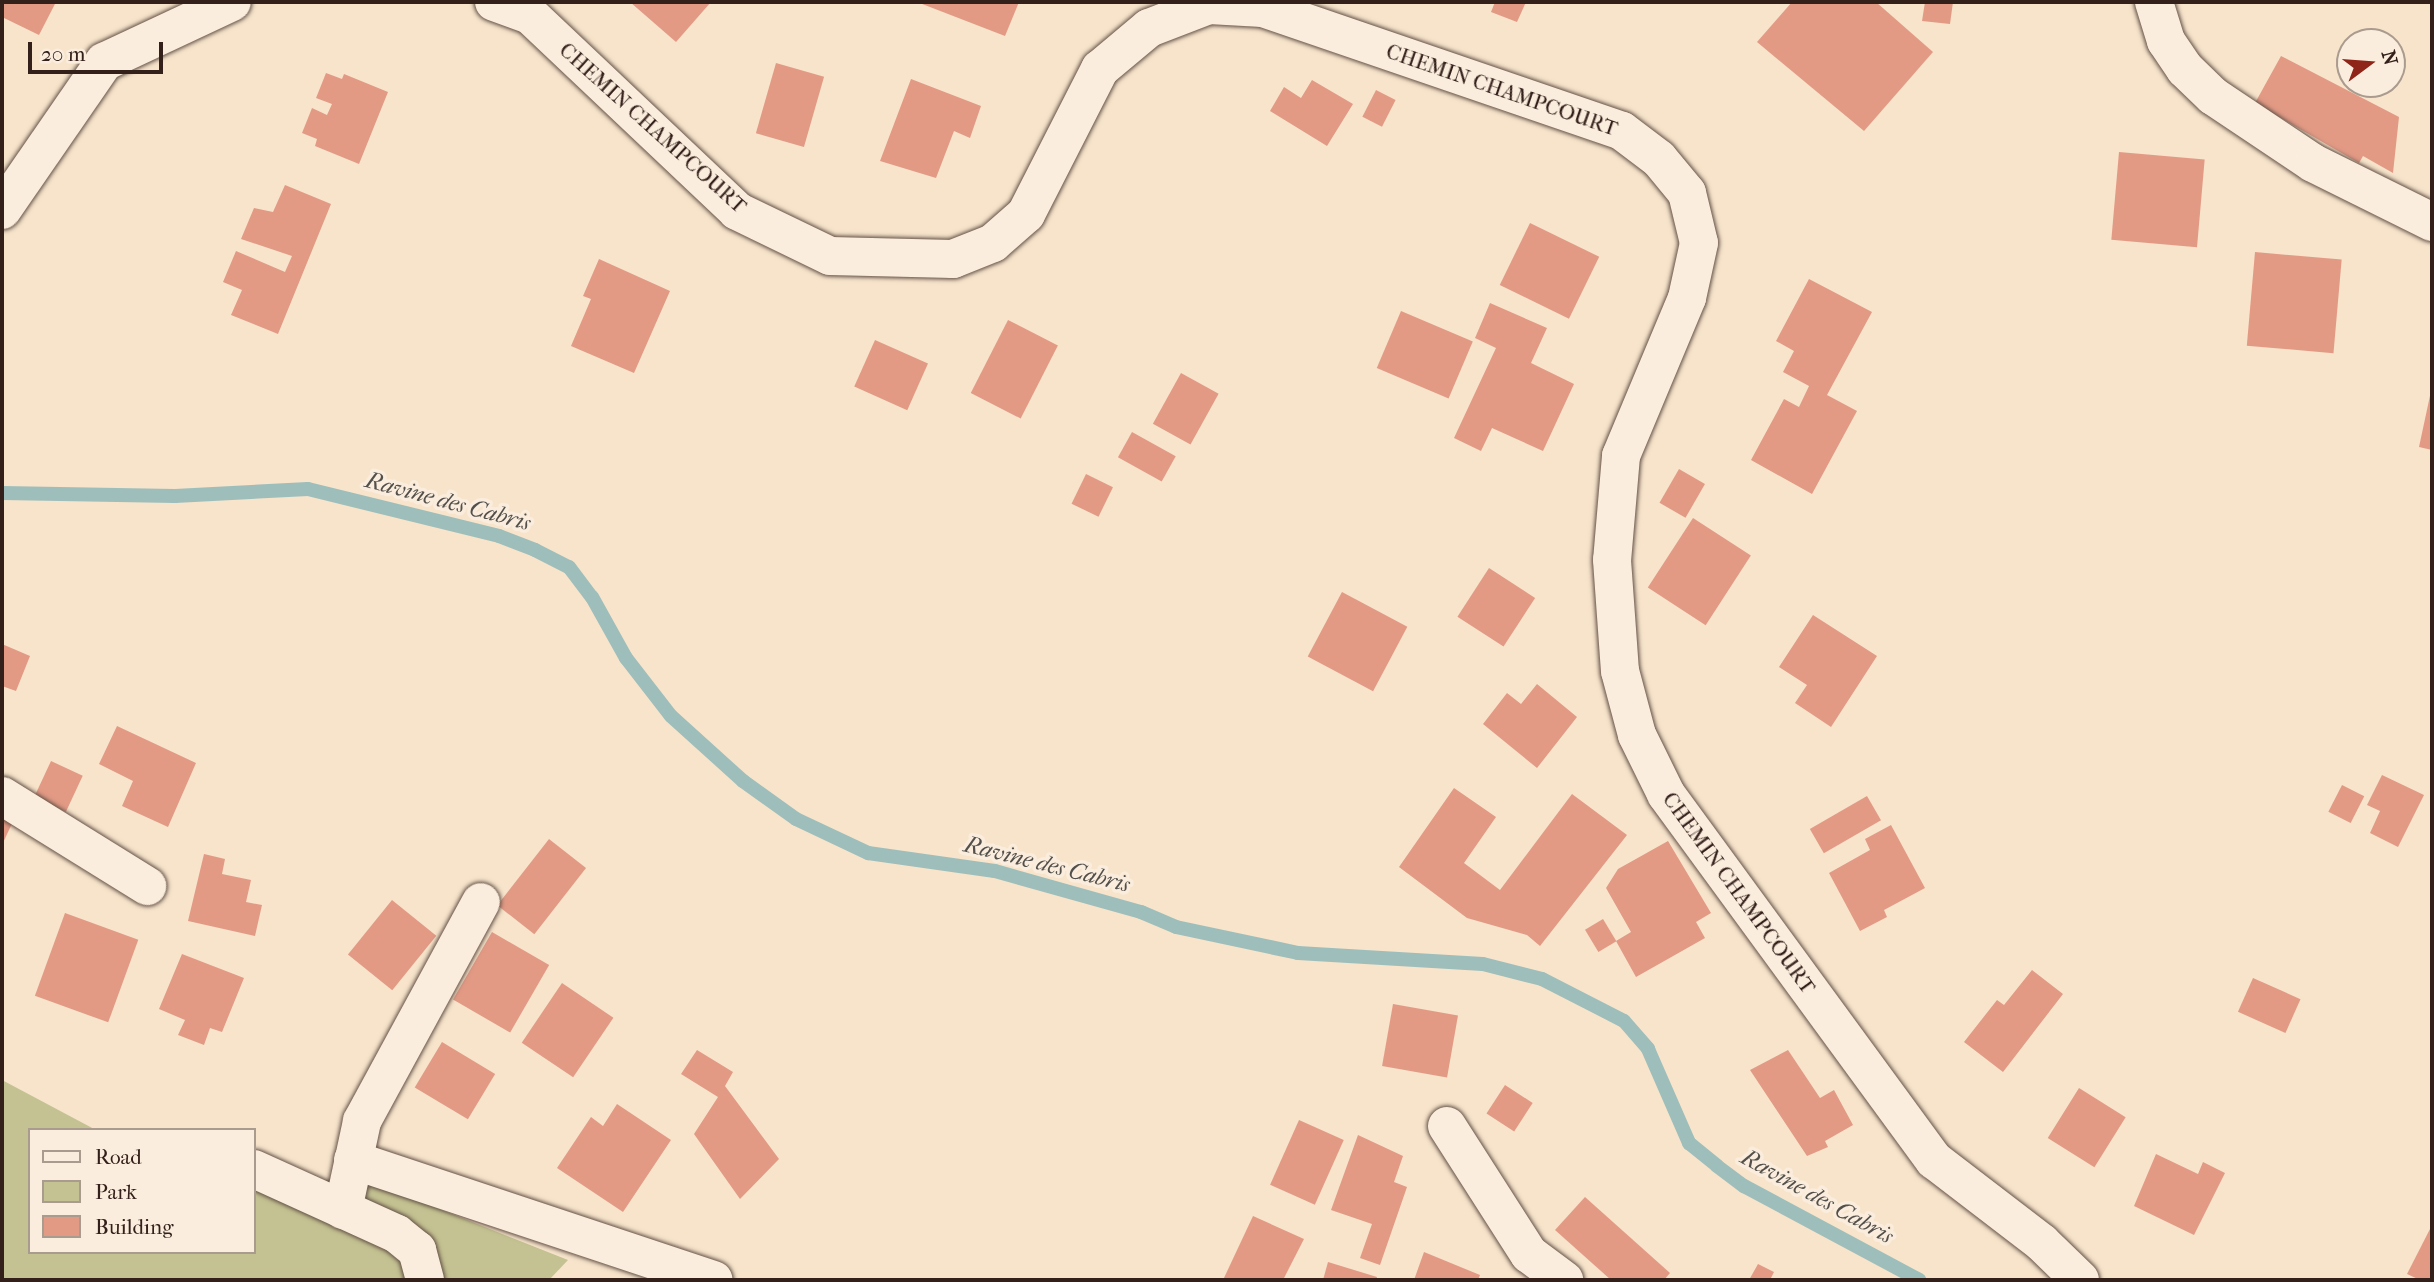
<!DOCTYPE html>
<html>
<head>
<meta charset="utf-8">
<style>
  body { margin:0 }
  #map { position:relative; width:2434px; height:1282px; overflow:hidden; background:#f7e4cb; font-family:"IM FELL French Canon",serif }
  div>[style] { position:absolute }
  .green>* { inset:0; background:#c4c292 }
  .stream>* { height:14px; margin:-7px; padding:0 7px; transform-origin:7px; border-radius:7px; background:#9ebebb }
  .building>* { inset:0; background:#e29a85; transform-origin:0 0 }
  .roads { filter:drop-shadow(0 0 2px #645146) drop-shadow(0 0 2px #645146) }
  .minor>* { height:38px; margin:-19px; padding:0 19px; transform-origin:19px; border-radius:19px; background:#faeddd }
  span { translate:-50% -50%; white-space:nowrap; text-align:center; line-height:1.15; -webkit-text-stroke:7px #faeddd; paint-order:stroke }
  .street-label { font-size:21px; color:#33201a }
  .water-label { font-size:23px; color:#534f4a; font-style:italic }
  .frame { position:absolute; inset:0; border:4px solid #33201a; pointer-events:none }
  .legend { position:absolute; left:28px; top:1128px; width:228px; height:126px; box-sizing:border-box; background:#faeddd; border:2px solid #aa9b8f; margin:0; padding:9px 12px; list-style:none; font-size:21px; color:#33201a }
  .legend li { display:flex; align-items:center; gap:14px; height:35px }
  .legend b { width:35px; border:2px solid #aa9b8f }
  .north { position:absolute; left:2336px; top:28px; width:70px; height:70px; box-sizing:border-box; background:#faeddd; border:2px solid #aa9b8f; border-radius:50%; rotate:74deg; font-size:19px; font-weight:700; line-height:28px; text-align:center; color:#33201a }
  .north::after { content:''; display:block; margin:auto; width:24px; height:32px; background:#8f2418; clip-path:polygon(50% 0,100% 100%,50% 72%,0 100%) }
  .scale { position:absolute; left:28px; top:42px; width:135px; height:32px; box-sizing:border-box; border:4px solid #33201a; border-top:0; padding-left:9px; font-size:21px; line-height:24px; white-space:nowrap; color:#33201a; -webkit-text-stroke:5px #faeddd; paint-order:stroke }
</style>
</head>
<body>
<div id="map">
  <div class="green">
    <div style="clip-path:polygon(2px 1080px,96px 1130px,30px 1130px,30px 1252px,254px 1252px,254px 1172px,384px 1187px,568px 1260px,549px 1280px,2px 1280px)"></div>
  </div>
  <div class="stream">
    <div style="left:2px;top:493px;width:173px;rotate:1deg"></div>
    <div style="left:175px;top:496px;width:133px;rotate:-3deg"></div>
    <div style="left:308px;top:489px;width:197px;rotate:13.8deg"></div>
    <div style="left:499px;top:536px;width:39px;rotate:21deg"></div>
    <div style="left:535px;top:550px;width:38px;rotate:27deg"></div>
    <div style="left:569px;top:567px;width:38px;rotate:53deg"></div>
    <div style="left:592px;top:597px;width:70px;rotate:60.9deg"></div>
    <div style="left:626px;top:658px;width:73px;rotate:52.2deg"></div>
    <div style="left:671px;top:716px;width:97px;rotate:42.1deg"></div>
    <div style="left:743px;top:781px;width:65px;rotate:35.6deg"></div>
    <div style="left:796px;top:819px;width:80px;rotate:25.3deg"></div>
    <div style="left:868px;top:853px;width:128px;rotate:8.1deg"></div>
    <div style="left:995px;top:871px;width:152px;rotate:15.7deg"></div>
    <div style="left:1141px;top:912px;width:38px;rotate:23deg"></div>
    <div style="left:1176px;top:927px;width:125px;rotate:12deg"></div>
    <div style="left:1298px;top:953px;width:185px;rotate:3.4deg"></div>
    <div style="left:1483px;top:964px;width:61px;rotate:14.3deg"></div>
    <div style="left:1542px;top:979px;width:92px;rotate:27.1deg"></div>
    <div style="left:1624px;top:1021px;width:37px;rotate:49deg"></div>
    <div style="left:1648px;top:1049px;width:103px;rotate:66.4deg"></div>
    <div style="left:1689px;top:1143px;width:36px;rotate:39deg"></div>
    <div style="left:1717px;top:1166px;width:34px;rotate:37deg"></div>
    <div style="left:1744px;top:1186px;width:199px;rotate:28.2deg"></div>
  </div>
  <div class="building">
    <div style="clip-path:polygon(2px 2px,56px 2px,39px 35px,2px 17px)"></div>
    <div style="clip-path:polygon(630px 2px,711px 2px,676px 42px)"></div>
    <div style="clip-path:polygon(917px 2px,1019px 2px,1005px 36px)"></div>
    <div style="clip-path:polygon(1495px 2px,1526px 2px,1517px 22px,1491px 12px)"></div>
    <div style="clip-path:polygon(1792px 2px,1876px 2px,1933px 52px,1864px 131px,1757px 42px)"></div>
    <div style="clip-path:polygon(1925px 2px,1953px 2px,1950px 24px,1922px 21px)"></div>
    <div style="clip-path:polygon(2281px 56px,2399px 117px,2393px 173px,2363px 156px,2359px 163px,2255px 103px)"></div>
    <div style="left:776px;top:63px;width:50px;height:73px;rotate:16deg"></div>
    <div style="clip-path:polygon(326px 73px,342px 79px,344px 74px,388px 92px,359px 164px,315px 146px,317px 139px,302px 133px,312px 108px,327px 115px,332px 104px,316px 98px)"></div>
    <div style="clip-path:polygon(911px 79px,981px 106px,970px 138px,954px 131px,936px 178px,880px 161px)"></div>
    <div style="clip-path:polygon(1312px 80px,1353px 104px,1327px 146px,1270px 111px,1284px 87px,1301px 98px)"></div>
    <div style="left:1376px;top:90px;width:22px;height:30px;rotate:27deg"></div>
    <div style="left:2119px;top:152px;width:86px;height:88px;rotate:5deg"></div>
    <div style="clip-path:polygon(285px 185px,331px 204px,278px 334px,231px 315px,242px 290px,223px 282px,236px 251px,285px 272px,292px 256px,241px 239px,254px 208px,273px 212px)"></div>
    <div style="left:1530px;top:223px;width:77px;height:69px;rotate:26deg"></div>
    <div style="left:2255px;top:252px;width:87px;height:94px;rotate:5deg"></div>
    <div style="clip-path:polygon(599px 259px,670px 291px,634px 373px,571px 346px,591px 299px,583px 296px)"></div>
    <div style="clip-path:polygon(1809px 279px,1872px 312px,1827px 395px,1857px 411px,1812px 494px,1751px 460px,1784px 399px,1799px 407px,1809px 386px,1783px 372px,1794px 351px,1776px 341px)"></div>
    <div style="clip-path:polygon(1490px 303px,1547px 328px,1531px 363px,1574px 384px,1543px 451px,1492px 428px,1481px 451px,1454px 438px,1496px 348px,1475px 338px)"></div>
    <div style="left:1401px;top:311px;width:78px;height:62px;rotate:23deg"></div>
    <div style="left:1008px;top:320px;width:56px;height:82px;rotate:27deg"></div>
    <div style="left:875px;top:340px;width:58px;height:51px;rotate:24deg"></div>
    <div style="left:1181px;top:373px;width:43px;height:58px;rotate:29deg"></div>
    <div style="clip-path:polygon(2431px 391px,2432px 392px,2432px 450px,2419px 447px)"></div>
    <div style="left:1132px;top:432px;width:50px;height:29px;rotate:29deg"></div>
    <div style="left:1679px;top:469px;width:30px;height:39px;rotate:30deg"></div>
    <div style="left:1086px;top:474px;width:30px;height:33px;rotate:26deg"></div>
    <div style="left:1693px;top:518px;width:69px;height:83px;rotate:33deg"></div>
    <div style="left:1489px;top:568px;width:55px;height:58px;rotate:33deg"></div>
    <div style="left:1342px;top:592px;width:74px;height:73px;rotate:28deg"></div>
    <div style="clip-path:polygon(1813px 615px,1877px 656px,1831px 727px,1795px 703px,1807px 685px,1779px 667px)"></div>
    <div style="clip-path:polygon(2px 644px,30px 656px,16px 691px,2px 686px)"></div>
    <div style="clip-path:polygon(1537px 684px,1577px 717px,1537px 768px,1483px 724px,1507px 693px,1521px 704px)"></div>
    <div style="clip-path:polygon(117px 726px,196px 763px,168px 827px,122px 806px,133px 781px,99px 764px)"></div>
    <div style="left:51px;top:761px;width:35px;height:40px;rotate:25deg"></div>
    <div style="clip-path:polygon(2382px 775px,2424px 795px,2398px 847px,2370px 833px,2380px 811px,2367px 805px)"></div>
    <div style="left:2342px;top:785px;width:25px;height:30px;rotate:27deg"></div>
    <div style="clip-path:polygon(1454px 788px,1496px 817px,1464px 863px,1500px 890px,1572px 794px,1627px 835px,1540px 946px,1527px 935px,1467px 918px,1399px 867px)"></div>
    <div style="left:1867px;top:796px;width:28px;height:66px;rotate:60deg"></div>
    <div style="clip-path:polygon(2px 810px,15px 817px,2px 845px)"></div>
    <div style="clip-path:polygon(1891px 825px,1925px 888px,1884px 910px,1887px 917px,1860px 931px,1829px 873px,1870px 850px,1865px 839px)"></div>
    <div style="left:549px;top:839px;width:47px;height:84px;rotate:38deg"></div>
    <div style="clip-path:polygon(1668px 841px,1711px 913px,1696px 922px,1705px 938px,1636px 977px,1616px 941px,1631px 932px,1606px 888px,1618px 869px)"></div>
    <div style="clip-path:polygon(204px 854px,225px 859px,222px 874px,251px 880px,246px 902px,262px 905px,255px 936px,188px 921px)"></div>
    <div style="left:392px;top:900px;width:57px;height:70px;rotate:39deg"></div>
    <div style="left:65px;top:913px;width:78px;height:88px;rotate:20deg"></div>
    <div style="left:1603px;top:919px;width:26px;height:21px;rotate:59deg"></div>
    <div style="left:492px;top:932px;width:66px;height:78px;rotate:30deg"></div>
    <div style="clip-path:polygon(182px 954px,244px 978px,222px 1032px,210px 1028px,204px 1045px,178px 1035px,185px 1020px,159px 1009px)"></div>
    <div style="clip-path:polygon(2032px 970px,2063px 994px,2003px 1072px,1964px 1042px,1997px 1000px,2004px 1005px)"></div>
    <div style="left:2253px;top:978px;width:52px;height:37px;rotate:24deg"></div>
    <div style="left:562px;top:983px;width:62px;height:72px;rotate:34deg"></div>
    <div style="left:1393px;top:1004px;width:66px;height:63px;rotate:10deg"></div>
    <div style="left:442px;top:1042px;width:62px;height:53px;rotate:31deg"></div>
    <div style="clip-path:polygon(697px 1050px,733px 1072px,725px 1086px,779px 1159px,740px 1199px,694px 1134px,718px 1097px,681px 1074px)"></div>
    <div style="clip-path:polygon(1788px 1050px,1820px 1098px,1834px 1090px,1853px 1125px,1825px 1141px,1828px 1147px,1807px 1156px,1750px 1070px)"></div>
    <div style="left:1505px;top:1085px;width:33px;height:34px;rotate:33deg"></div>
    <div style="left:2079px;top:1088px;width:55px;height:59px;rotate:32deg"></div>
    <div style="clip-path:polygon(617px 1104px,671px 1140px,623px 1212px,557px 1168px,591px 1117px,603px 1126px)"></div>
    <div style="left:1299px;top:1120px;width:49px;height:71px;rotate:24deg"></div>
    <div style="clip-path:polygon(1358px 1135px,1403px 1156px,1394px 1182px,1407px 1187px,1380px 1265px,1360px 1258px,1372px 1224px,1331px 1210px)"></div>
    <div style="clip-path:polygon(2156px 1154px,2198px 1174px,2203px 1162px,2225px 1173px,2194px 1235px,2134px 1206px)"></div>
    <div style="clip-path:polygon(1585px 1197px,1670px 1273px,1664px 1280px,1611px 1280px,1555px 1230px)"></div>
    <div style="clip-path:polygon(1253px 1216px,1304px 1239px,1283px 1280px,1223px 1280px)"></div>
    <div style="clip-path:polygon(2430px 1229px,2432px 1280px,2420px 1280px,2407px 1274px)"></div>
    <div style="clip-path:polygon(1424px 1252px,1480px 1275px,1478px 1280px,1414px 1280px)"></div>
    <div style="clip-path:polygon(1328px 1262px,1377px 1277px,1376px 1280px,1323px 1280px)"></div>
    <div style="clip-path:polygon(1758px 1264px,1774px 1272px,1770px 1280px,1749px 1280px)"></div>
  </div>
  <div class="roads">
    <div class="minor">
      <div style="left:494px;top:2px;width:38px;rotate:20deg"></div>
      <div style="left:530px;top:15px;width:285px;rotate:43.4deg"></div>
      <div style="left:737px;top:211px;width:103px;rotate:25.8deg"></div>
      <div style="left:830px;top:256px;width:123px;rotate:1.4deg"></div>
      <div style="left:953px;top:259px;width:43px;rotate:-21.8deg"></div>
      <div style="left:993px;top:243px;width:44px;rotate:-41.3deg"></div>
      <div style="left:1026px;top:214px;width:163px;rotate:-63deg"></div>
      <div style="left:1100px;top:69px;width:64px;rotate:-39.9deg"></div>
      <div style="left:1149px;top:28px;width:64px;rotate:-21deg"></div>
      <div style="left:1209px;top:5px;width:54px;rotate:3.2deg"></div>
      <div style="left:1263px;top:8px;width:379px;rotate:18.9deg"></div>
      <div style="left:1622px;top:131px;width:46px;rotate:37.1deg"></div>
      <div style="left:1659px;top:159px;width:44px;rotate:50.5deg"></div>
      <div style="left:1687px;top:193px;width:51px;rotate:76.5deg"></div>
      <div style="left:1699px;top:243px;width:56px;rotate:102.3deg"></div>
      <div style="left:1687px;top:298px;width:171px;rotate:112.7deg"></div>
      <div style="left:1621px;top:456px;width:104px;rotate:94.9deg"></div>
      <div style="left:1612px;top:560px;width:111px;rotate:85.9deg"></div>
      <div style="left:1620px;top:671px;width:66px;rotate:75.1deg"></div>
      <div style="left:1637px;top:735px;width:66px;rotate:63.8deg"></div>
      <div style="left:1666px;top:794px;width:454px;rotate:53.8deg"></div>
      <div style="left:1934px;top:1160px;width:136px;rotate:37.5deg"></div>
      <div style="left:2042px;top:1243px;width:53px;rotate:44.2deg"></div>
      <div style="left:2154px;top:2px;width:41px;rotate:72.9deg"></div>
      <div style="left:2166px;top:41px;width:34px;rotate:56deg"></div>
      <div style="left:2185px;top:69px;width:39px;rotate:44deg"></div>
      <div style="left:2213px;top:96px;width:120px;rotate:33.8deg"></div>
      <div style="left:2313px;top:163px;width:133px;rotate:26.4deg"></div>
      <div style="left:2px;top:210px;width:180px;rotate:-55.4deg"></div>
      <div style="left:104px;top:62px;width:141px;rotate:-25.1deg"></div>
      <div style="left:2px;top:796px;width:171px;rotate:31.8deg"></div>
      <div style="left:1447px;top:1126px;width:152px;rotate:57.4deg"></div>
      <div style="left:1529px;top:1254px;width:44px;rotate:36.6deg"></div>
      <div style="left:353px;top:1160px;width:380px;rotate:18.4deg"></div>
      <div style="left:254px;top:1169px;width:157px;rotate:24.4deg"></div>
      <div style="left:397px;top:1234px;width:26px;rotate:39deg"></div>
      <div style="left:417px;top:1250px;width:31px;rotate:75deg"></div>
      <div style="left:343px;top:1210px;width:91px;rotate:-77.9deg"></div>
      <div style="left:362px;top:1121px;width:249px;rotate:-61.5deg"></div>
    </div>
  </div>
  <div class="street-label">
    <span style="left:1502px;top:90px;rotate:19deg">CHEMIN CHAMPCOURT</span>
    <span style="left:653px;top:128px;rotate:42deg">CHEMIN CHAMPCOURT</span>
    <span style="left:1739px;top:893px;rotate:54deg">CHEMIN CHAMPCOURT</span>
  </div>
  <div class="water-label">
    <span style="left:448px;top:502px;rotate:15deg">Ravine des Cabris</span>
    <span style="left:1047px;top:865px;rotate:14deg">Ravine des Cabris</span>
    <span style="left:1817px;top:1197px;rotate:29deg">Ravine des Cabris</span>
  </div>
  <div class="frame"></div>
  <ul class="legend">
  <li><b style="height:9px;background:#faeddd"></b>Road</li>
  <li><b style="height:19px;background:#c4c292"></b>Park</li>
  <li><b style="height:19px;background:#e29a85"></b>Building</li>
  </ul>
  <div class="north">N</div>
  <div class="scale">20 m</div>
</div>
</body>
</html>
